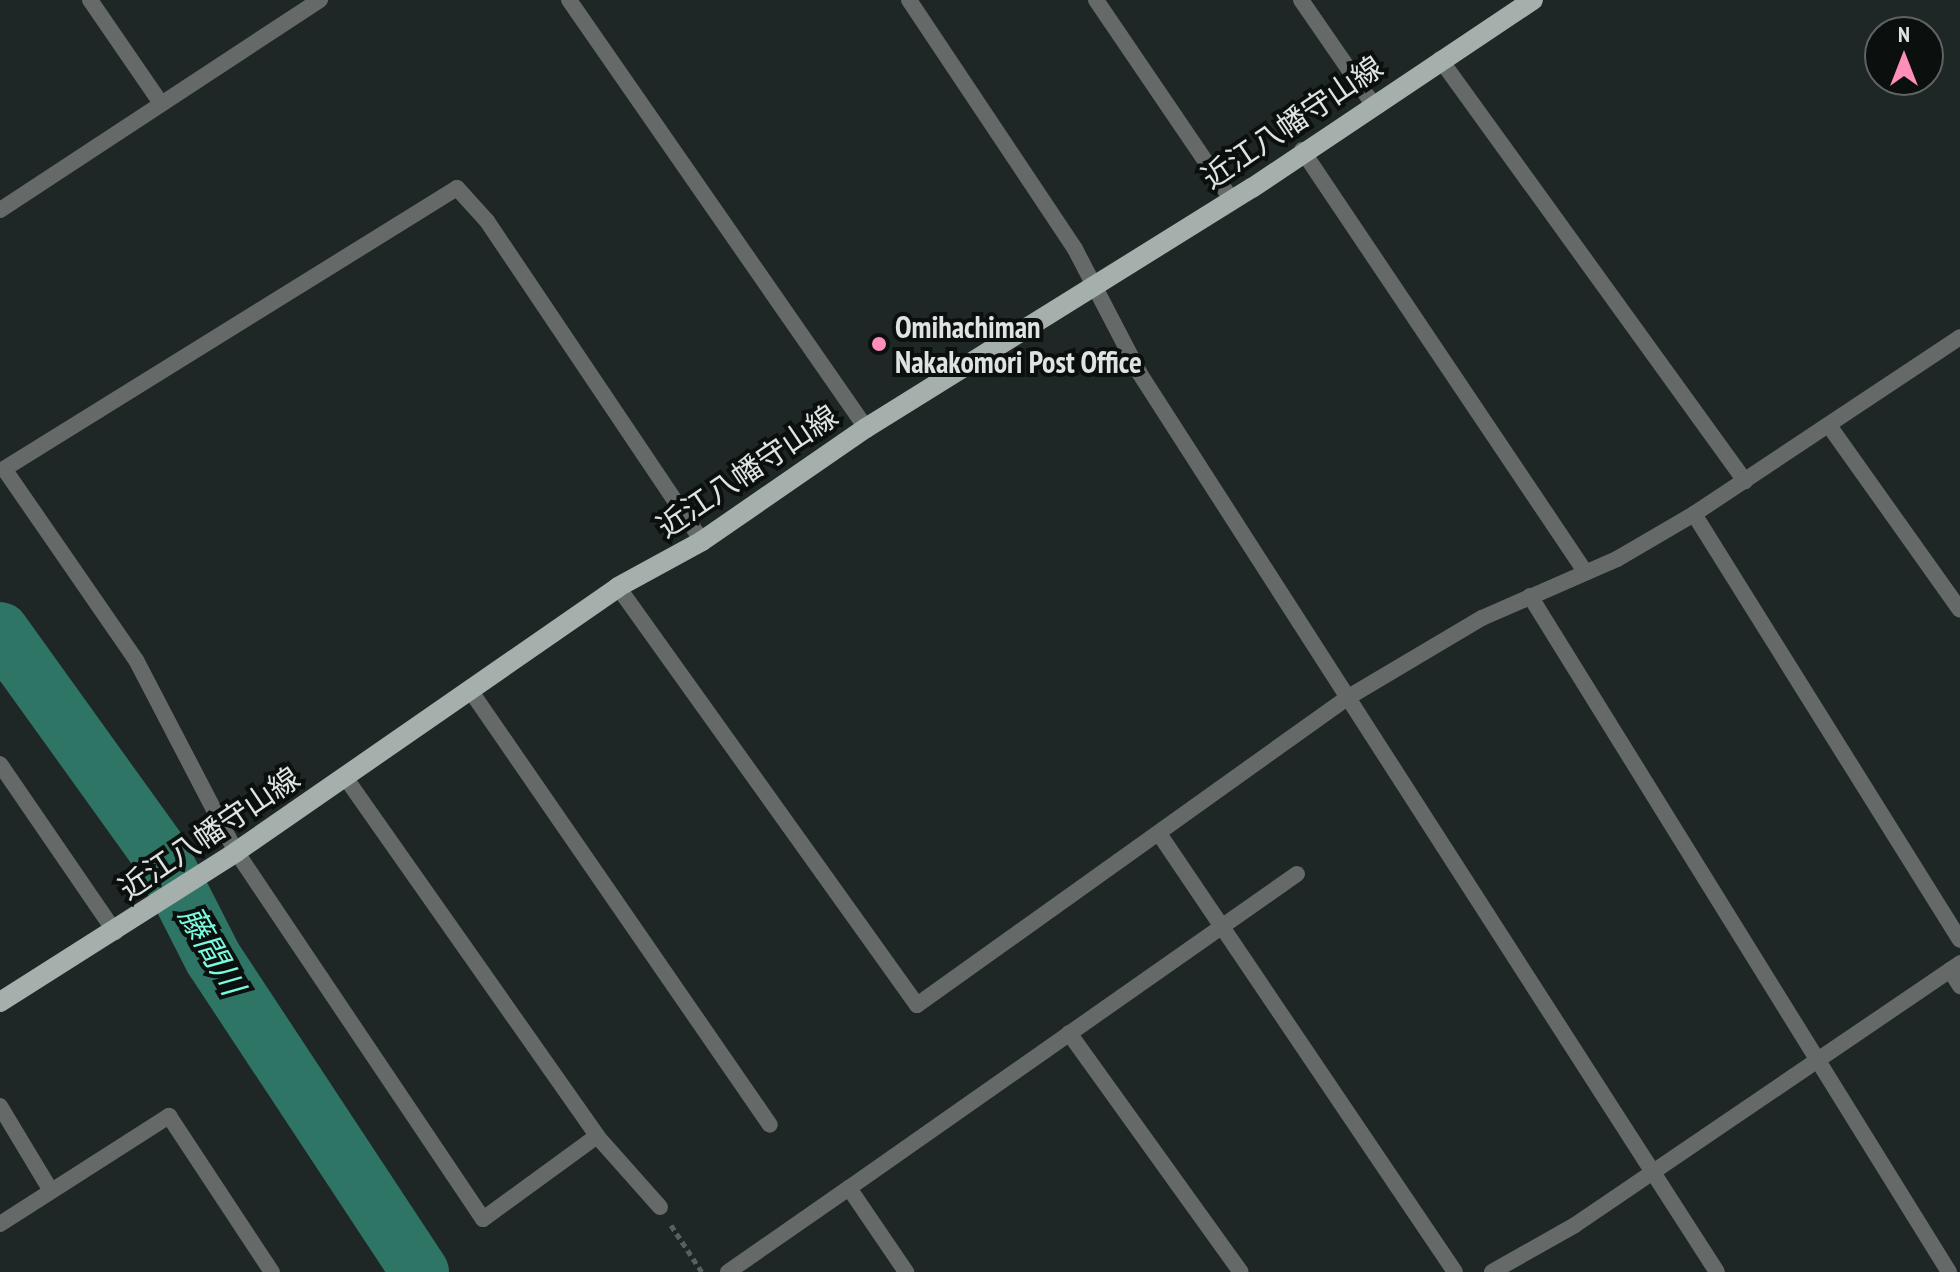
<!DOCTYPE html>
<html>
<head>
<meta charset="utf-8">
<style>
  body { margin:0 }
  #map { position:relative; width:1960px; height:1272px; overflow:hidden; background:#1e2725; font-family:"PT Sans Narrow","Noto Sans JP",sans-serif }
  div>[style] { position:absolute }
  .river>* { height:58px; margin:-29px; padding:0 29px; transform-origin:29px; border-radius:29px; background:#2f7565 }
  .path>* { height:5px; margin-top:-2.5px; transform-origin:0; background:repeating-linear-gradient(90deg,#58605e 0 6px,transparent 0 10px) }
  .street>* { height:16px; margin:-8px; padding:0 8px; transform-origin:8px; border-radius:8px; background:#656a69 }
  .primary>* { height:20px; margin:-10px; padding:0 10px; transform-origin:10px; border-radius:10px; background:#a5afac }
  .dots>* { width:22px; height:22px; translate:-50% -50%; box-sizing:border-box; border:4px solid #0b0f0e; border-radius:50% }
  span { translate:-50% -50%; white-space:nowrap; text-align:center; line-height:1.15; -webkit-text-stroke:8px #0b0f0e; paint-order:stroke }
  .street-label { font-size:30px; color:#dde4e2 }
  .poi-label { font-size:30px; color:#dde4e2; font-weight:700 }
  .left { translate:0 -50%; text-align:left }
  .water-label { font-size:32px; color:#7afbdd; font-style:italic }
  .north { position:absolute; left:1864px; top:16px; width:80px; height:80px; box-sizing:border-box; background:#0b0f0e; border:2px solid #5f6463; border-radius:50%; rotate:0deg; font-size:22px; font-weight:700; line-height:32px; text-align:center; color:#dde4e2 }
  .north::after { content:''; display:block; margin:auto; width:28px; height:36px; background:#ff8eba; clip-path:polygon(50% 0,100% 100%,50% 72%,0 100%) }
</style>
</head>
<body>
<div id="map">
  <div class="river">
    <div style="left:0;top:631px;width:274px;rotate:54.3deg"></div>
    <div style="left:160px;top:854px;width:117px;rotate:63deg"></div>
    <div style="left:213px;top:958px;width:376px;rotate:56.6deg"></div>
  </div>
  <div class="path">
    <div style="left:671px;top:1225px;width:56px;rotate:56.6deg"></div>
  </div>
  <div class="street">
    <div style="left:90px;top:0;width:124px;rotate:55.5deg"></div>
    <div style="left:569px;top:0;width:521px;rotate:55.24deg"></div>
    <div style="left:909px;top:0;width:299px;rotate:56.3deg"></div>
    <div style="left:1075px;top:249px;width:141px;rotate:62.5deg"></div>
    <div style="left:1140px;top:374px;width:1067px;rotate:57.28deg"></div>
    <div style="left:1096px;top:0;width:242px;rotate:55.8deg"></div>
    <div style="left:1301px;top:0;width:125px;rotate:55.4deg"></div>
    <div style="left:1440px;top:59px;width:521px;rotate:54.14deg"></div>
    <div style="left:1302px;top:150px;width:506px;rotate:56.12deg"></div>
    <div style="left:0;top:210px;width:383px;rotate:-33.3deg"></div>
    <div style="left:1830px;top:427px;width:224px;rotate:54.6deg"></div>
    <div style="left:1694px;top:514px;width:502px;rotate:58.02deg"></div>
    <div style="left:618px;top:587px;width:514px;rotate:54.42deg"></div>
    <div style="left:917px;top:1005px;width:528px;rotate:-35.53deg"></div>
    <div style="left:1347px;top:698px;width:157px;rotate:-30.7deg"></div>
    <div style="left:1482px;top:618px;width:147px;rotate:-23.6deg"></div>
    <div style="left:1617px;top:559px;width:89px;rotate:-30.3deg"></div>
    <div style="left:1694px;top:514px;width:320px;rotate:-33.6deg"></div>
    <div style="left:1530px;top:596px;width:795px;rotate:58.21deg"></div>
    <div style="left:470px;top:690px;width:528px;rotate:55.41deg"></div>
    <div style="left:0;top:764px;width:204px;rotate:55.6deg"></div>
    <div style="left:345px;top:777px;width:439px;rotate:54.9deg"></div>
    <div style="left:1160px;top:835px;width:527px;rotate:55.98deg"></div>
    <div style="left:1950px;top:970px;width:19px;rotate:58deg"></div>
    <div style="left:1069px;top:1033px;width:294px;rotate:54.3deg"></div>
    <div style="left:0;top:1106px;width:99px;rotate:59deg"></div>
    <div style="left:849px;top:1188px;width:547px;rotate:-35.03deg"></div>
    <div style="left:660px;top:1207px;width:95px;rotate:-131.6deg"></div>
    <div style="left:597px;top:1136px;width:141px;rotate:143.9deg"></div>
    <div style="left:483px;top:1219px;width:442px;rotate:-123.9deg"></div>
    <div style="left:236px;top:852px;width:216px;rotate:-117.5deg"></div>
    <div style="left:136px;top:660px;width:232px;rotate:-124.6deg"></div>
    <div style="left:4px;top:469px;width:533px;rotate:-31.81deg"></div>
    <div style="left:457px;top:188px;width:45px;rotate:47.7deg"></div>
    <div style="left:487px;top:221px;width:386px;rotate:56.1deg"></div>
    <div style="left:0;top:1224px;width:201px;rotate:-32.6deg"></div>
    <div style="left:169px;top:1116px;width:187px;rotate:56.6deg"></div>
    <div style="left:728px;top:1272px;width:147px;rotate:-34.8deg"></div>
    <div style="left:849px;top:1188px;width:102px;rotate:55.8deg"></div>
    <div style="left:1492px;top:1272px;width:95px;rotate:-29.5deg"></div>
    <div style="left:1575px;top:1225px;width:466px;rotate:-34.2deg"></div>
  </div>
  <div class="primary">
    <div style="left:0;top:1002px;width:280px;rotate:-32.4deg"></div>
    <div style="left:236px;top:852px;width:465px;rotate:-34.7deg"></div>
    <div style="left:618px;top:587px;width:96px;rotate:-28.7deg"></div>
    <div style="left:702px;top:541px;width:199px;rotate:-34.6deg"></div>
    <div style="left:866px;top:428px;width:455px;rotate:-31.9deg"></div>
    <div style="left:1252px;top:188px;width:338px;rotate:-33.8deg"></div>
  </div>
  <div class="dots">
    <div style="left:879px;top:344px;background:#ff8eba"></div>
  </div>
  <div class="street-label">
    <span style="left:1292px;top:122px;rotate:-34deg">近江八幡守山線</span>
    <span style="left:747px;top:471px;rotate:-34deg">近江八幡守山線</span>
    <span style="left:209px;top:833px;rotate:-34deg">近江八幡守山線</span>
  </div>
  <div class="poi-label">
    <span class="left" style="left:895px;top:344px">Omihachiman<br>Nakakomori Post Office</span>
  </div>
  <div class="water-label">
    <span style="left:212px;top:950px;rotate:60deg">藤間川</span>
  </div>
  <div class="north">N</div>
</div>
</body>
</html>
